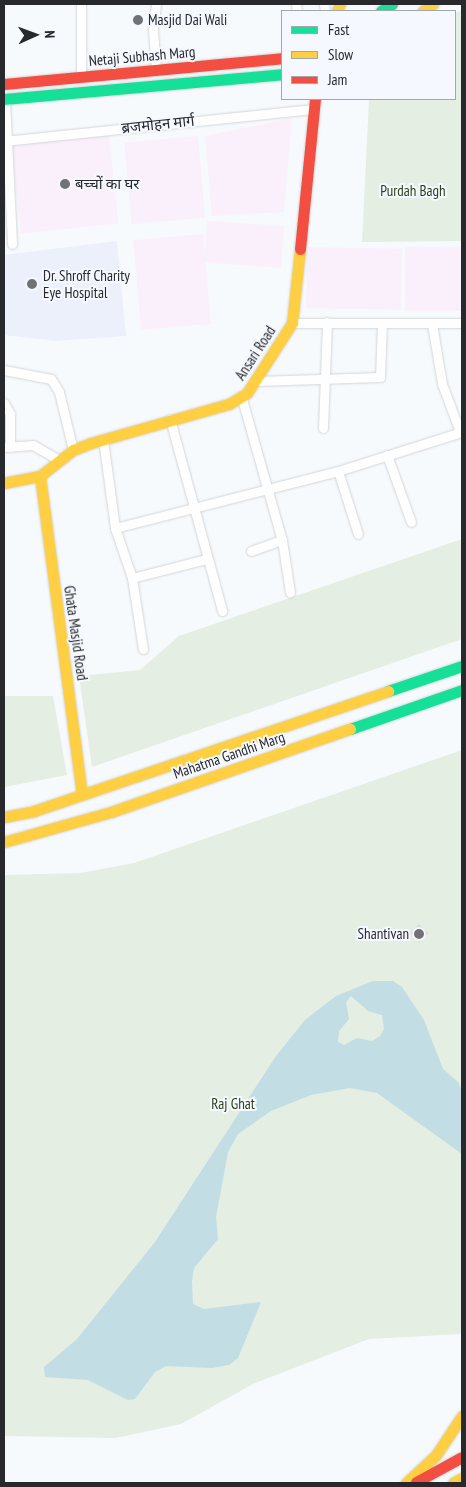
<!DOCTYPE html>
<html>
<head>
<meta charset="utf-8">
<style>
  body { margin:0 }
  #map { position:relative; width:466px; height:1487px; overflow:hidden; background:#f7fafd; font-family:"PT Sans Narrow","Noto Sans Devanagari",sans-serif }
  div>[style] { position:absolute }
  .built>* { inset:0; background:#ebf0fa }
  .education>* { inset:0; background:#f9f0fb; transform-origin:0 0 }
  .green>* { inset:0; background:#e4eee2 }
  .water>* { inset:0; background:#c2dde4 }
  .building>* { inset:0; background:#d9dbde; transform-origin:0 0 }
  .roads { filter:drop-shadow(0 0 1px #d3d5d8) drop-shadow(0 0 1px #d3d5d8) }
  .street>* { height:9px; margin:-4.5px; padding:0 4.5px; transform-origin:4.5px; border-radius:4.5px; background:#fefeff }
  .fast>* { height:11px; margin:-5.5px; padding:0 5.5px; transform-origin:5.5px; border-radius:5.5px; background:#16e098 }
  .slow>* { height:11px; margin:-5.5px; padding:0 5.5px; transform-origin:5.5px; border-radius:5.5px; background:#ffcf43 }
  .jam>* { height:11px; margin:-5.5px; padding:0 5.5px; transform-origin:5.5px; border-radius:5.5px; background:#f24e42 }
  .dots>* { width:14px; height:14px; translate:-50% -50%; box-sizing:border-box; border:2px solid #f5f9ff; border-radius:50% }
  span { translate:-50% -50%; white-space:nowrap; text-align:center; line-height:1.15; -webkit-text-stroke:4px #f5f9ff; paint-order:stroke }
  .poi-label { font-size:15px; color:#27292c }
  .left { translate:0 -50%; text-align:left }
  .right { translate:-100% -50%; text-align:right }
  .street-label { font-size:15px; color:#27292c }
  .park-label { font-size:15px; color:#2a4218 }
  .frame { position:absolute; inset:0; border:5px solid #27292c; pointer-events:none }
  .legend { position:absolute; left:281px; top:10px; width:175px; height:90px; box-sizing:border-box; background:#f5f9ff; border:1px solid #a3a6ab; margin:0; padding:6px 9px; list-style:none; font-size:15px; color:#27292c }
  .legend li { display:flex; align-items:center; gap:10px; height:25px }
  .legend b { width:25px; border:1px solid #a3a6ab }
  .north { position:absolute; left:10px; top:10px; width:50px; height:50px; -webkit-text-stroke:4px #f5f9ff; paint-order:stroke; rotate:88deg; font-size:14px; font-weight:700; line-height:20px; text-align:center; color:#27292c }
  .north::after { content:''; display:block; margin:auto; width:18px; height:22px; background:#27292c; clip-path:polygon(50% 0,100% 100%,50% 72%,0 100%) }
</style>
</head>
<body>
<div id="map">
  <div class="built">
    <div style="clip-path:polygon(117px 241px,126px 336px,56px 341px,4px 335px,4px 255px)"></div>
  </div>
  <div class="education">
    <div style="clip-path:polygon(292px 118px,284px 212px,212px 216px,205px 136px)"></div>
    <div style="left:109px;top:135px;width:89px;height:98px;rotate:84deg"></div>
    <div style="left:198px;top:136px;width:82px;height:74px;rotate:85deg"></div>
    <div style="left:284px;top:226px;width:42px;height:77px;rotate:94deg"></div>
    <div style="left:203px;top:234px;width:90px;height:70px;rotate:85deg"></div>
    <div style="left:307px;top:247px;width:95px;height:61px;rotate:1deg"></div>
    <div style="left:462px;top:247px;width:64px;height:57px;rotate:90deg"></div>
  </div>
  <div class="green">
    <div style="clip-path:polygon(462px 9px,462px 241px,362px 242px,369px 99px,455px 99px,455px 14px)"></div>
    <div style="clip-path:polygon(462px 539px,462px 639px,92px 767px,79px 676px,140px 670px,179px 636px)"></div>
    <div style="clip-path:polygon(4px 696px,53px 696px,67px 775px,4px 787px)"></div>
    <div style="clip-path:polygon(462px 750px,462px 1334px,369px 1339px,253px 1384px,181px 1424px,116px 1438px,4px 1436px,4px 875px,80px 873px,134px 863px)"></div>
  </div>
  <div class="water">
    <div style="clip-path:polygon(evenodd,373px 981px,393px 981px,402px 987px,424px 1020px,443px 1069px,458px 1082px,462px 1091px,462px 1154px,377px 1093px,350px 1088px,311px 1095px,271px 1111px,238px 1134px,228px 1152px,216px 1217px,218px 1239px,194px 1268px,192px 1281px,193px 1304px,204px 1309px,261px 1302px,238px 1358px,229px 1365px,212px 1368px,166px 1366px,155px 1372px,135px 1399px,128px 1400px,88px 1380px,45px 1377px,44px 1367px,77px 1339px,155px 1242px,276px 1056px,305px 1020px,336px 996px,373px 981px,351px 996px,368px 1011px,382px 1015px,384px 1029px,380px 1036px,372px 1041px,357px 1038px,344px 1045px,338px 1042px,339px 1031px,349px 1019px,346px 1002px,351px 996px)"></div>
  </div>
  <div class="building">
    <div style="left:419px;top:924px;width:13px;height:13px;rotate:45deg"></div>
  </div>
  <div class="roads">
    <div class="street">
      <div style="left:156px;top:4px;width:26px;rotate:97deg"></div>
      <div style="left:153px;top:30px;width:40px;rotate:85.7deg"></div>
      <div style="left:296px;top:4px;width:7px;rotate:82deg"></div>
      <div style="left:324px;top:4px;width:7px;rotate:82deg"></div>
      <div style="left:81px;top:77px;width:73px;rotate:-90deg"></div>
      <div style="left:5px;top:99px;width:145px;rotate:87.2deg"></div>
      <div style="left:4px;top:141px;width:311px;rotate:-5.9deg"></div>
      <div style="left:292px;top:323px;width:170px"></div>
      <div style="left:432px;top:324px;width:61px;rotate:80.5deg"></div>
      <div style="left:442px;top:384px;width:51px;rotate:69.4deg"></div>
      <div style="left:4px;top:370px;width:48px;rotate:10.8deg"></div>
      <div style="left:51px;top:379px;width:15px;rotate:58deg"></div>
      <div style="left:59px;top:392px;width:60px;rotate:76.4deg"></div>
      <div style="left:257px;top:381px;width:123px;rotate:-1.9deg"></div>
      <div style="left:380px;top:377px;width:54px;rotate:-87.9deg"></div>
      <div style="left:242px;top:399px;width:147px;rotate:74.2deg"></div>
      <div style="left:282px;top:540px;width:53px;rotate:81.3deg"></div>
      <div style="left:4px;top:403px;width:13px;rotate:61deg"></div>
      <div style="left:10px;top:414px;width:33px;rotate:90deg"></div>
      <div style="left:170px;top:419px;width:199px;rotate:74.8deg"></div>
      <div style="left:323px;top:428px;width:106px;rotate:-87.8deg"></div>
      <div style="left:103px;top:439px;width:90px;rotate:82.3deg"></div>
      <div style="left:115px;top:528px;width:53px;rotate:71.2deg"></div>
      <div style="left:132px;top:578px;width:72px;rotate:81.2deg"></div>
      <div style="left:4px;top:447px;width:29px;rotate:-4deg"></div>
      <div style="left:33px;top:445px;width:32px;rotate:30deg"></div>
      <div style="left:387px;top:455px;width:71px;rotate:70.3deg"></div>
      <div style="left:338px;top:471px;width:66px;rotate:72.4deg"></div>
      <div style="left:115px;top:528px;width:230px;rotate:-14.3deg"></div>
      <div style="left:338px;top:471px;width:130px;rotate:-17.5deg"></div>
      <div style="left:251px;top:551px;width:33px;rotate:-20deg"></div>
      <div style="left:132px;top:578px;width:76px;rotate:-14.4deg"></div>
    </div>
    <div class="fast">
      <div style="left:381px;top:11px;width:13px;rotate:-32deg"></div>
      <div style="left:4px;top:99px;width:279px;rotate:-5.1deg"></div>
      <div style="left:388px;top:691px;width:78px;rotate:-18.7deg"></div>
      <div style="left:350px;top:729px;width:119px;rotate:-19.2deg"></div>
    </div>
    <div class="slow">
      <div style="left:337px;top:11px;width:8px;rotate:-67deg"></div>
      <div style="left:423px;top:11px;width:12px;rotate:-35deg"></div>
      <div style="left:40px;top:476px;width:321px;rotate:82.5deg"></div>
      <div style="left:4px;top:483px;width:37px;rotate:-11deg"></div>
      <div style="left:40px;top:476px;width:42px;rotate:-38.2deg"></div>
      <div style="left:73px;top:450px;width:19px;rotate:-21deg"></div>
      <div style="left:91px;top:443px;width:143px;rotate:-15.8deg"></div>
      <div style="left:229px;top:404px;width:21px;rotate:-31deg"></div>
      <div style="left:247px;top:393px;width:83px;rotate:-57.3deg"></div>
      <div style="left:292px;top:323px;width:74px;rotate:-83.8deg"></div>
      <div style="left:4px;top:817px;width:31px;rotate:-11deg"></div>
      <div style="left:34px;top:811px;width:374px;rotate:-18.7deg"></div>
      <div style="left:4px;top:842px;width:111px;rotate:-15.7deg"></div>
      <div style="left:111px;top:812px;width:253px;rotate:-19.2deg"></div>
      <div style="left:406px;top:1483px;width:41px;rotate:-43deg"></div>
      <div style="left:436px;top:1455px;width:47px;rotate:-56.3deg"></div>
      <div style="left:453px;top:1483px;width:10px;rotate:-29deg"></div>
    </div>
    <div class="jam">
      <div style="left:4px;top:84px;width:279px;rotate:-5.3deg"></div>
      <div style="left:300px;top:249px;width:151px;rotate:-84.3deg"></div>
      <div style="left:416px;top:1482px;width:52px;rotate:-28.5deg"></div>
    </div>
  </div>
  <div class="dots">
    <div style="left:138px;top:20px;background:#707275"></div>
    <div style="left:65px;top:184px;background:#707275"></div>
    <div style="left:32px;top:284px;background:#707275"></div>
    <div style="left:419px;top:934px;background:#707275"></div>
  </div>
  <div class="poi-label">
    <span class="left" style="left:148px;top:20px">Masjid Dai Wali</span>
    <span class="left" style="left:75px;top:184px">बच्चों का घर</span>
    <span class="left" style="left:43px;top:284px">Dr. Shroff Charity<br>Eye Hospital</span>
    <span class="right" style="left:409px;top:934px">Shantivan</span>
  </div>
  <div class="street-label">
    <span style="left:142px;top:56px;rotate:-5deg">Netaji Subhash Marg</span>
    <span style="left:158px;top:124px;rotate:-6deg">ब्रजमोहन मार्ग</span>
    <span style="left:255px;top:353px;rotate:-57deg">Ansari Road</span>
    <span style="left:76px;top:633px;rotate:82deg">Ghata Masjid Road</span>
    <span style="left:229px;top:755px;rotate:-19deg">Mahatma Gandhi Marg</span>
  </div>
  <div class="park-label">
    <span style="left:413px;top:191px">Purdah Bagh</span>
    <span style="left:233px;top:1104px">Raj Ghat</span>
  </div>
  <div class="frame"></div>
  <ul class="legend">
  <li><b style="height:6px;background:#16e098"></b>Fast</li>
  <li><b style="height:6px;background:#ffcf43"></b>Slow</li>
  <li><b style="height:6px;background:#f24e42"></b>Jam</li>
  </ul>
  <div class="north">N</div>
</div>
</body>
</html>
